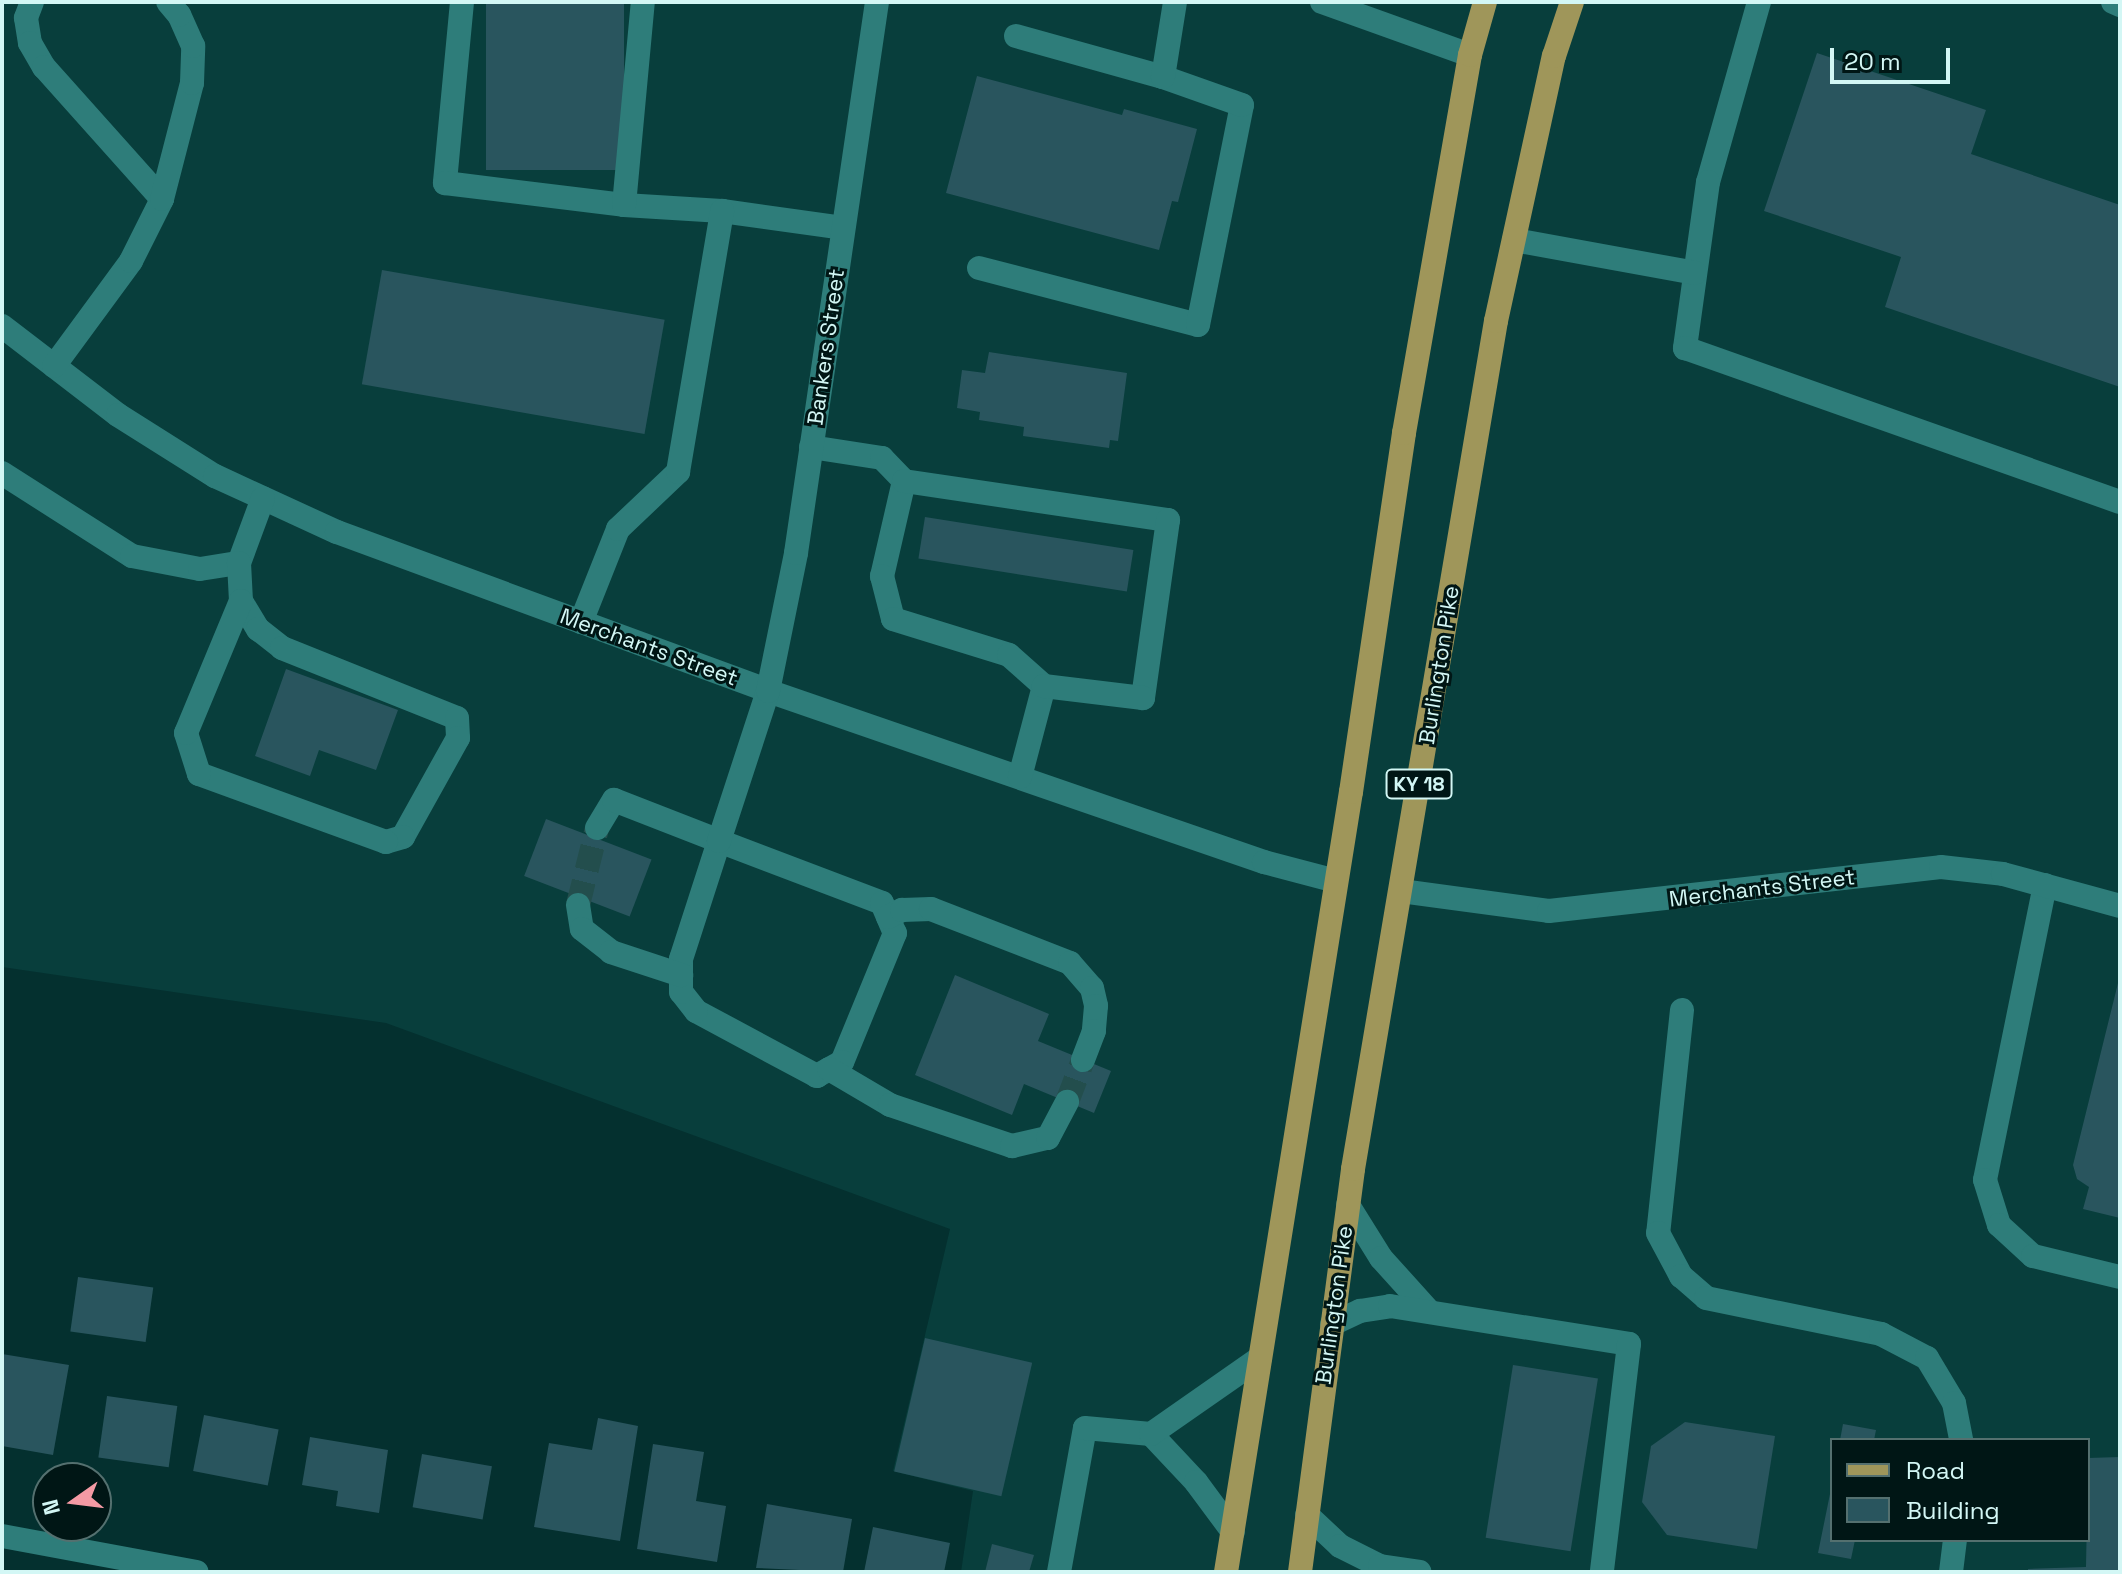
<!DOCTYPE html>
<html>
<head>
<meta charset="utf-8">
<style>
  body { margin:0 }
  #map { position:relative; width:2122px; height:1574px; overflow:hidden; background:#04302f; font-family:"Space Grotesk",sans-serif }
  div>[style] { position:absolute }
  .built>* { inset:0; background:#083e3c }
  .building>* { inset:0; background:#29555e; transform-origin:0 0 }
  .minor-tunnel>* { height:24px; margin-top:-12px; transform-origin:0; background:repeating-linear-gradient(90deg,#234e4d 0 24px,transparent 0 36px) }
  .minor>* { height:24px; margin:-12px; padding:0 12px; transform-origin:12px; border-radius:12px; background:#2e7d7a }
  .major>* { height:24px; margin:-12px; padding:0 12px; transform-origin:12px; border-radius:12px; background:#9f965a }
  span { translate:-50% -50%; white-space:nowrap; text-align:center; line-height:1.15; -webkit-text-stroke:6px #001615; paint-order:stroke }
  .shield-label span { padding:2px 6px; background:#001615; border:2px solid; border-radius:6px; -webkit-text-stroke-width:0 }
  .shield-label { font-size:20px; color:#d3f7f5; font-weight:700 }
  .street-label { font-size:22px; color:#d3f7f5 }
  .frame { position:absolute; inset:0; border:4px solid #d3f7f5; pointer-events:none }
  .legend { position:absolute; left:1830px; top:1438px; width:260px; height:104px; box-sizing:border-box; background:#001615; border:2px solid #54706f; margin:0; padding:10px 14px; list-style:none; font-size:24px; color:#d3f7f5 }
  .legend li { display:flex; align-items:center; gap:16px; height:40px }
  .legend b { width:40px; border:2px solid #54706f }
  .north { position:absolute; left:32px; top:1462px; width:80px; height:80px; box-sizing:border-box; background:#001615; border:2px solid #54706f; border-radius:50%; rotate:256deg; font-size:22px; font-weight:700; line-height:32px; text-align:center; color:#d3f7f5 }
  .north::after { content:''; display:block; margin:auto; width:28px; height:36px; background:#f49aa4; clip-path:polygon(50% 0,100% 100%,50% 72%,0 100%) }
  .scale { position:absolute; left:1830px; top:48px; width:120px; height:36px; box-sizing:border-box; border:4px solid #d3f7f5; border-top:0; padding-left:10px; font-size:24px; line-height:28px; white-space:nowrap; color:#d3f7f5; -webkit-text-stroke:6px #001615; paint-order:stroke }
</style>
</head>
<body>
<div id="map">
  <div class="built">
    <div style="clip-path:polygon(evenodd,2px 2px,2120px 2px,2120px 1572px,961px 1572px,973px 1491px,893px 1471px,950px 1229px,386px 1023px,2px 967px,2px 2px,1832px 1440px,2088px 1440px,2088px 1540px,1832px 1540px,1832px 1440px)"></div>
  </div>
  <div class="building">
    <div style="left:486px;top:2px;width:138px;height:168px"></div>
    <div style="clip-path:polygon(1817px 53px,1986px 110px,1971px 154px,2120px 205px,2120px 387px,1885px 307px,1901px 257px,1764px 211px)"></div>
    <div style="clip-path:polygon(977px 76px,1122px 115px,1124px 109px,1197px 129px,1178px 202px,1172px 201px,1159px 250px,946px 193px)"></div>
    <div style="left:382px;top:270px;width:287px;height:116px;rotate:10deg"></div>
    <div style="clip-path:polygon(989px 352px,1127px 373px,1118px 441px,1110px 440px,1109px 448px,1023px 436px,1024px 427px,979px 420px,980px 412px,957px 408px,962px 370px,985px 373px)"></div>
    <div style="left:925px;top:517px;width:211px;height:42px;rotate:9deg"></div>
    <div style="clip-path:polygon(286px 669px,398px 710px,376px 770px,319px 750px,310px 776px,255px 756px)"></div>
    <div style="left:546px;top:819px;width:113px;height:61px;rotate:21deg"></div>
    <div style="clip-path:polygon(955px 975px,1049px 1014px,1038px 1041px,1111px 1071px,1094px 1113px,1024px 1084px,1012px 1115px,915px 1075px)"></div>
    <div style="clip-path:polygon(2120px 975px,2120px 1218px,2083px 1209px,2089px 1187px,2077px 1179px,2073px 1165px)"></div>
    <div style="left:78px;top:1277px;width:76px;height:55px;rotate:8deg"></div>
    <div style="left:925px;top:1338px;width:110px;height:137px;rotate:13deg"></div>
    <div style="clip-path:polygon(2px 1354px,69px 1365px,53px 1455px,2px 1446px)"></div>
    <div style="left:1513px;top:1365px;width:86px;height:175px;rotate:9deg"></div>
    <div style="left:107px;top:1396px;width:71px;height:62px;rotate:8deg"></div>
    <div style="left:204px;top:1415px;width:76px;height:57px;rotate:11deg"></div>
    <div style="clip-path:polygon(598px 1418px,638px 1426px,620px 1541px,534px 1527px,549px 1443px,592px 1450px)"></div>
    <div style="clip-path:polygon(1685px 1422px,1775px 1436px,1757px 1549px,1667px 1535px,1642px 1502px,1651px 1446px)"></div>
    <div style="clip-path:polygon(1843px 1424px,1876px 1430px,1874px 1440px,1840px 1440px)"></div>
    <div style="clip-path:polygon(310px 1437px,388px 1450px,379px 1513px,336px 1506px,338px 1491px,302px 1485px)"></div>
    <div style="clip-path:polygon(653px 1444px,704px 1452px,696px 1501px,726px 1506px,717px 1562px,637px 1549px)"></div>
    <div style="left:422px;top:1454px;width:71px;height:54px;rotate:10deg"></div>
    <div style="clip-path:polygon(2120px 1457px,2120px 1572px,2028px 1572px,2028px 1569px,2086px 1567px,2088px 1458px)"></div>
    <div style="clip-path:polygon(1831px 1489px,1832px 1540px,1855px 1540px,1851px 1559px,1818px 1553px)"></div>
    <div style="clip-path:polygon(767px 1504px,852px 1519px,843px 1572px,756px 1568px)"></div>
    <div style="clip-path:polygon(873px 1527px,950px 1543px,944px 1572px,864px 1572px)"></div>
    <div style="clip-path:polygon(992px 1544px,1034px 1555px,1029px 1572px,985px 1572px)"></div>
  </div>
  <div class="minor-tunnel">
    <div style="left:578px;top:905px;width:79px;rotate:-76.1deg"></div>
    <div style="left:1067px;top:1102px;width:45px;rotate:-69.1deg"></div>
  </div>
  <div class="minor">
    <div style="left:32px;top:2px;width:17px;rotate:111deg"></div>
    <div style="left:26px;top:18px;width:25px;rotate:81deg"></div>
    <div style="left:30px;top:43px;width:28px;rotate:60deg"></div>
    <div style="left:44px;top:67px;width:177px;rotate:48.2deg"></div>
    <div style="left:462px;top:2px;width:182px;rotate:95.4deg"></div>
    <div style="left:445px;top:183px;width:180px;rotate:7deg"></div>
    <div style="left:624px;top:205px;width:98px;rotate:3.5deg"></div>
    <div style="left:722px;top:211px;width:122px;rotate:8deg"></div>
    <div style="left:1322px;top:2px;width:157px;rotate:19.7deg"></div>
    <div style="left:1759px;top:2px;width:187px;rotate:105.8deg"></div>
    <div style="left:1708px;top:182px;width:168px;rotate:97.9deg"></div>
    <div style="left:1685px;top:348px;width:461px;rotate:19.5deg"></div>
    <div style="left:2113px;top:2px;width:8px;rotate:23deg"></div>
    <div style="left:1016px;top:36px;width:153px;rotate:15.6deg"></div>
    <div style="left:624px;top:205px;width:204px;rotate:-84.7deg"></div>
    <div style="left:1514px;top:240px;width:184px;rotate:10.3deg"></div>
    <div style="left:979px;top:268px;width:226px;rotate:14.6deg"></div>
    <div style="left:1198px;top:325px;width:224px;rotate:-78.7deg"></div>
    <div style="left:1242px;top:105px;width:84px;rotate:-160.5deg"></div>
    <div style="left:1163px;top:77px;width:76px;rotate:-80.9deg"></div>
    <div style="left:2px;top:326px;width:146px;rotate:37.5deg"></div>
    <div style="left:118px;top:415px;width:115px;rotate:32.2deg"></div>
    <div style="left:215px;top:476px;width:134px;rotate:24.7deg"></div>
    <div style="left:337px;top:532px;width:459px;rotate:20.2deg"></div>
    <div style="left:768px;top:691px;width:525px;rotate:19.02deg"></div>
    <div style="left:1264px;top:862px;width:74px;rotate:14.8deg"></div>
    <div style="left:54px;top:366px;width:130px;rotate:-53.7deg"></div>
    <div style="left:131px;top:261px;width:69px;rotate:-63.4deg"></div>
    <div style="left:162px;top:199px;width:120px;rotate:-75.5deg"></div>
    <div style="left:192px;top:83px;width:37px;rotate:-88deg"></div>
    <div style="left:193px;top:46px;width:34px;rotate:-114deg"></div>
    <div style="left:179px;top:15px;width:17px;rotate:-130deg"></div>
    <div style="left:811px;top:447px;width:72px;rotate:8.8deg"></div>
    <div style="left:882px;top:458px;width:32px;rotate:46deg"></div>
    <div style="left:904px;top:481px;width:98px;rotate:103deg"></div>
    <div style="left:882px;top:576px;width:44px;rotate:75.7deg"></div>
    <div style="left:893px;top:619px;width:121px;rotate:17.2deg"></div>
    <div style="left:1009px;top:655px;width:47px;rotate:41.5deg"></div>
    <div style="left:1044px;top:686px;width:94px;rotate:104.8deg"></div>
    <div style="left:2px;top:473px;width:154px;rotate:32.6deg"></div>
    <div style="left:132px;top:556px;width:69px;rotate:10.8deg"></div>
    <div style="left:200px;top:569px;width:39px;rotate:-9deg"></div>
    <div style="left:239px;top:563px;width:69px;rotate:-69.7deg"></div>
    <div style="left:904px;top:481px;width:267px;rotate:8.4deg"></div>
    <div style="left:1168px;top:520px;width:180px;rotate:98deg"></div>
    <div style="left:1143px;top:698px;width:100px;rotate:-173.1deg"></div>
    <div style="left:239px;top:563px;width:38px;rotate:87deg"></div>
    <div style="left:241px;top:601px;width:33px;rotate:59deg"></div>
    <div style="left:258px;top:629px;width:31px;rotate:38deg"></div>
    <div style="left:282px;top:648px;width:188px;rotate:21.8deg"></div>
    <div style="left:457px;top:718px;width:20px;rotate:87deg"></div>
    <div style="left:458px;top:738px;width:113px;rotate:119.1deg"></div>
    <div style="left:403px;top:837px;width:18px;rotate:164deg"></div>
    <div style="left:386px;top:842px;width:199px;rotate:-160deg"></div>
    <div style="left:199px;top:774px;width:43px;rotate:-107.6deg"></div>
    <div style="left:186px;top:733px;width:143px;rotate:-67.4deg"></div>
    <div style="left:581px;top:622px;width:100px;rotate:-68.3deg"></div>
    <div style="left:618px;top:529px;width:83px;rotate:-43.5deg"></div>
    <div style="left:678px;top:472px;width:265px;rotate:-80.4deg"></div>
    <div style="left:597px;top:828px;width:33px;rotate:-59deg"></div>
    <div style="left:614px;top:800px;width:113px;rotate:21.3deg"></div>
    <div style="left:719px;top:841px;width:174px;rotate:20.8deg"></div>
    <div style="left:882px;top:903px;width:33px;rotate:67deg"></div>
    <div style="left:895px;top:933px;width:139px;rotate:112.3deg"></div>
    <div style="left:842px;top:1062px;width:29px;rotate:151deg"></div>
    <div style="left:817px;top:1076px;width:137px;rotate:-151.8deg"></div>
    <div style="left:696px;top:1011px;width:24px;rotate:-128deg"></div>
    <div style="left:681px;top:992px;width:33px;rotate:-90deg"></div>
    <div style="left:681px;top:959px;width:124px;rotate:-72.1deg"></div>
    <div style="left:719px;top:841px;width:158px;rotate:-71.9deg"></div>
    <div style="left:768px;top:691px;width:141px;rotate:-78.5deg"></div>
    <div style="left:796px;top:553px;width:557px;rotate:-81.64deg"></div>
    <div style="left:2045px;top:885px;width:301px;rotate:101.5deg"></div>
    <div style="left:1985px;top:1180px;width:47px;rotate:72.7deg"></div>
    <div style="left:1999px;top:1225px;width:46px;rotate:42.4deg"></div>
    <div style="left:2033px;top:1256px;width:89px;rotate:13.6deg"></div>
    <div style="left:1401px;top:891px;width:149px;rotate:7.7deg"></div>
    <div style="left:1549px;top:911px;width:394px;rotate:-6.4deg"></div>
    <div style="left:1941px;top:867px;width:62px;rotate:6.4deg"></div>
    <div style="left:2003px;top:874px;width:121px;rotate:15.3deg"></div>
    <div style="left:578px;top:905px;width:24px;rotate:81deg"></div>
    <div style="left:582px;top:929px;width:37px;rotate:38deg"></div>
    <div style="left:611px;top:952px;width:74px;rotate:18.2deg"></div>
    <div style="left:888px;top:917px;width:16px;rotate:-27deg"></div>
    <div style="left:902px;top:910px;width:29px;rotate:-2deg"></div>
    <div style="left:931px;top:909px;width:149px;rotate:21.2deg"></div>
    <div style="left:1070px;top:963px;width:33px;rotate:49deg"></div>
    <div style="left:1092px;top:988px;width:18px;rotate:77deg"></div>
    <div style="left:1096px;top:1006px;width:25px;rotate:95deg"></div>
    <div style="left:1094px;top:1031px;width:31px;rotate:111deg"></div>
    <div style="left:1682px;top:1010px;width:224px;rotate:96.1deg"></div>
    <div style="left:1658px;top:1233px;width:49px;rotate:61.9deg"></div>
    <div style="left:1681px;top:1276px;width:33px;rotate:41deg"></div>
    <div style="left:1706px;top:1298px;width:179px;rotate:11.6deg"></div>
    <div style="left:1881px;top:1334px;width:52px;rotate:27.6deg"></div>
    <div style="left:1927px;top:1358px;width:52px;rotate:59deg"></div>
    <div style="left:1954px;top:1403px;width:38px;rotate:79deg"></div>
    <div style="left:829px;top:1069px;width:71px;rotate:30.5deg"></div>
    <div style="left:890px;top:1105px;width:129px;rotate:18.6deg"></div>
    <div style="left:1012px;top:1146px;width:37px;rotate:-13deg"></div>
    <div style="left:1048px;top:1138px;width:41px;rotate:-62.2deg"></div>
    <div style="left:1348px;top:1205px;width:62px;rotate:58.1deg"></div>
    <div style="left:1381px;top:1258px;width:70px;rotate:47.9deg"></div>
    <div style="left:1332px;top:1324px;width:31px;rotate:-25deg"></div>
    <div style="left:1360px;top:1311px;width:30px;rotate:-9deg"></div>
    <div style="left:1390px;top:1306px;width:242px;rotate:9deg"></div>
    <div style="left:1629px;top:1344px;width:230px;rotate:96.8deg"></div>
    <div style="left:1151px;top:1434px;width:66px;rotate:46.8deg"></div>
    <div style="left:1196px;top:1482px;width:62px;rotate:53.5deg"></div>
    <div style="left:1307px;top:1515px;width:45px;rotate:43.2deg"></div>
    <div style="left:1340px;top:1546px;width:45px;rotate:26.6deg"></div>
    <div style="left:1380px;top:1566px;width:40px;rotate:8.5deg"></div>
    <div style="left:2px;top:1536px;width:198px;rotate:10.5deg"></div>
    <div style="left:1059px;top:1572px;width:146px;rotate:-79.8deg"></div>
    <div style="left:1085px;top:1428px;width:66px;rotate:5.2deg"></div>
    <div style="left:1151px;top:1434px;width:133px;rotate:-34.9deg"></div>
    <div style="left:1951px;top:1572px;width:32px;rotate:-83deg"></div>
  </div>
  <div class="major">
    <div style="left:1226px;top:1572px;width:790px;rotate:-80.9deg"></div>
    <div style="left:1351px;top:792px;width:363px;rotate:-81.6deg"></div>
    <div style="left:1404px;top:433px;width:384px;rotate:-80.1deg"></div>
    <div style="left:1470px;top:55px;width:55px;rotate:-74.2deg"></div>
    <div style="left:1300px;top:1572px;width:406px;rotate:-82.5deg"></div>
    <div style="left:1353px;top:1169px;width:860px;rotate:-80.43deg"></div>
    <div style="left:1496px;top:321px;width:271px;rotate:-77.7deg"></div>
    <div style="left:1554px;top:56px;width:57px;rotate:-71.6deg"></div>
  </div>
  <div class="shield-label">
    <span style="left:1419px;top:784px">KY 18</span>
  </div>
  <div class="street-label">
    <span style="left:826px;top:347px;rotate:-82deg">Bankers Street</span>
    <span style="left:649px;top:647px;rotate:20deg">Merchants Street</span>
    <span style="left:1439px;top:665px;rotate:-81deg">Burlington Pike</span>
    <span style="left:1762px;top:888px;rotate:-7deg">Merchants Street</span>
    <span style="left:1334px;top:1305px;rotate:-82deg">Burlington Pike</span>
  </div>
  <div class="frame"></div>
  <ul class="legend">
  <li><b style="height:10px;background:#9f965a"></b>Road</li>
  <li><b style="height:22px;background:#29555e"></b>Building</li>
  </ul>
  <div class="north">N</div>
  <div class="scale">20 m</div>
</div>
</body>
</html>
